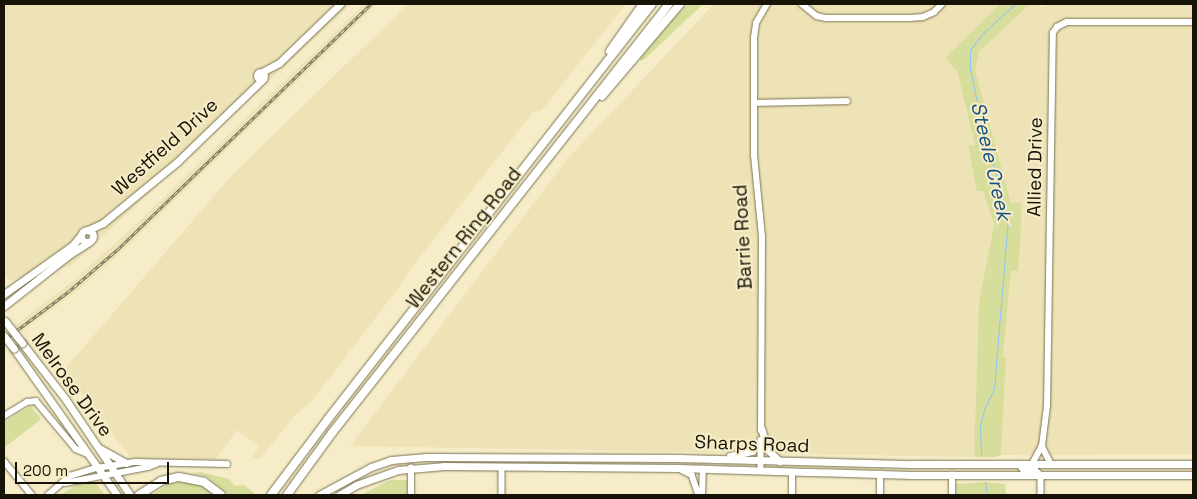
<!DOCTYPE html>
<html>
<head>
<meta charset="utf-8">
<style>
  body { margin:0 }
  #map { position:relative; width:1197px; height:499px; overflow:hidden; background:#f6edc8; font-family:"Space Grotesk",sans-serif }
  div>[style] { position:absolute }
  .built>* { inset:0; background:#eee3b6 }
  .green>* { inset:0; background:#d7de9c }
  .stream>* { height:1px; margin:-0.5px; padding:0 0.5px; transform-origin:0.5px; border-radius:0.5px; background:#8ec4f6 }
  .roads { filter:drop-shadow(0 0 1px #7a7251) drop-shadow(0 0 1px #7a7251) }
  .minor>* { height:5.5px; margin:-2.75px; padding:0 2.75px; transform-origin:2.75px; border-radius:2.75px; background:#fff }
  .major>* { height:7px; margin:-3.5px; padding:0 3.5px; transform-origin:3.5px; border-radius:3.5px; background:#fff }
  .major>.ring { margin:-3.5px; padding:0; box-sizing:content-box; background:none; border:7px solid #fff; border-radius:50% }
  .highway>* { height:8px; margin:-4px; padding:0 4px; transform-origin:4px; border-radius:4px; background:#fff }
  .rail>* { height:3px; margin-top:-1.5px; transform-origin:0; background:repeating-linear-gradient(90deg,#f6edc8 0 4px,#7d775f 0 8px); box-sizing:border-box; border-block:1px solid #7d775f }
  .bridges { filter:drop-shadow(0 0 1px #7a7251) drop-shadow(0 0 1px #7a7251) }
  .major-bridge>* { height:7px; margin:-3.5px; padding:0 3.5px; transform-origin:3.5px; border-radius:3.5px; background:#fff }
  span { translate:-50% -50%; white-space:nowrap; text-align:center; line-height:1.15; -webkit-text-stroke:4px #f6edc8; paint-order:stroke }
  .street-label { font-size:19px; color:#171407 }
  .water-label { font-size:20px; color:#15517f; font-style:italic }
  .frame { position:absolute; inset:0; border:5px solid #171407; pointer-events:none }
  .scale { position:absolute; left:15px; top:462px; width:154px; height:22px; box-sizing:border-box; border:2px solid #171407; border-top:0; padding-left:6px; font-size:15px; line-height:18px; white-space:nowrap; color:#171407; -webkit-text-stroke:4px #f6edc8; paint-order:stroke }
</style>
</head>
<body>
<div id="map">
  <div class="built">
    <div style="clip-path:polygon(4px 4px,351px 4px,71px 266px,11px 280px,4px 276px)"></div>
    <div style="clip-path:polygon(364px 4px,377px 4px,118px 255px,78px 290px,20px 333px,15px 326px,74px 280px,131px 229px)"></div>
    <div style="clip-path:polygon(408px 4px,626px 4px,541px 111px,534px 111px,405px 276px,406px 278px,312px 401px,296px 414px,261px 458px,250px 459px,259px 447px,237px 430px,216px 459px,131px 458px,64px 370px,233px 174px)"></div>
    <div style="clip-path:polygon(714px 4px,1000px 4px,945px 58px,957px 71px,975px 146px,969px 146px,994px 224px,979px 302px,974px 457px,350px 446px,568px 158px)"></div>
    <div style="clip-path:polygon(1030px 4px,1038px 4px,1042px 7px,1046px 4px,1193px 4px,1193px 454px,1001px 455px,1006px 358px,1003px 358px,1011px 271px,1018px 271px,1020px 203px,1011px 203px,975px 70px,979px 52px)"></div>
  </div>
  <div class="green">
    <div style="clip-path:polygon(689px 4px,703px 4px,645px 59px,640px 61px,640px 57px,670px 20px)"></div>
    <div style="clip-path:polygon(1000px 4px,1030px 4px,979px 52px,975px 70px,1011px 203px,1021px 203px,1021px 228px,1018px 271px,1011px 271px,1003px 357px,1006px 358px,1001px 455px,996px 457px,974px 457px,979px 302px,994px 224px,983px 191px,977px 191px,968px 146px,975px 145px,957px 71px,945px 58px)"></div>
    <div style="clip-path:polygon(31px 406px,41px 419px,4px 448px,4px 422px)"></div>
    <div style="clip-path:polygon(201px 472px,229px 479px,235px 486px,244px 485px,254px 493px,253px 495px,228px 495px,208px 477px,191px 473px)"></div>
    <div style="clip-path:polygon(390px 480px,408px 480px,407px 495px,361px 495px)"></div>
    <div style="clip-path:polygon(183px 481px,200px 484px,217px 495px,152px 495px,169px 484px)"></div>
    <div style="clip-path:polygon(91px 482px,95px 482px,105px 495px,60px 495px,75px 486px)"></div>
    <div style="clip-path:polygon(985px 482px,1005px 484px,1006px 495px,956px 495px,956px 484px)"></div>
  </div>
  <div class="stream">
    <div style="left:981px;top:454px;width:28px;rotate:-92deg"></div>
    <div style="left:980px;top:426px;width:16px;rotate:-76deg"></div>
    <div style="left:984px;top:410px;width:23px;rotate:-65deg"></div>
    <div style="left:994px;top:389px;width:170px;rotate:-85.3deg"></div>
    <div style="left:1008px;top:220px;width:122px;rotate:-104.7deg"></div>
    <div style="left:977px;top:102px;width:33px;rotate:-102deg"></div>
    <div style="left:970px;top:70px;width:20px;rotate:-90deg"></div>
    <div style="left:970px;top:50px;width:23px;rotate:-52deg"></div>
    <div style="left:984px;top:32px;width:42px;rotate:-42.1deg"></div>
    <div style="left:985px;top:482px;width:13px;rotate:81deg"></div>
  </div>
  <div class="roads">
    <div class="minor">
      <div style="left:802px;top:4px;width:19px;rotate:39deg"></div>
      <div style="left:817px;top:16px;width:9px;rotate:13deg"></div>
      <div style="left:826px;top:18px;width:84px"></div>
      <div style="left:910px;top:18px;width:13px;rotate:-4deg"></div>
      <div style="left:923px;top:17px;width:12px;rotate:-24deg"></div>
      <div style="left:934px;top:12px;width:11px;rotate:-45deg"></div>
      <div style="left:754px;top:103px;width:93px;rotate:-1.2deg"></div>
      <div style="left:4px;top:416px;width:27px;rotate:-31deg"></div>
      <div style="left:27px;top:402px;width:9px;rotate:-6deg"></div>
      <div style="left:36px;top:401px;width:62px;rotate:50.2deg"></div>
      <div style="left:76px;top:449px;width:13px;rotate:23deg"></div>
      <div style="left:761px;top:431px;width:194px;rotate:-89.7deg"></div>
      <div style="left:762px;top:237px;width:81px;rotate:-95.6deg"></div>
      <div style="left:754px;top:156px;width:118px;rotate:-90deg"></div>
      <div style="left:754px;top:38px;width:15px;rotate:-82deg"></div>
      <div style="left:756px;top:23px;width:22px;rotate:-60deg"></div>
      <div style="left:761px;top:440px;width:31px;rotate:90deg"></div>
      <div style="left:1042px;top:446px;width:20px;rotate:63deg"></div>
      <div style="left:4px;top:461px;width:44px;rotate:50.5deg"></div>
      <div style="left:1032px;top:464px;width:21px;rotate:-61deg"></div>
      <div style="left:1042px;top:446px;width:40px;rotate:-82.9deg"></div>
      <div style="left:1047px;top:406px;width:373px;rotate:-89.1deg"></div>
      <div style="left:1053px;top:33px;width:7px;rotate:-56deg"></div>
      <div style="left:1057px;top:27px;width:11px;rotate:-27deg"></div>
      <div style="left:1067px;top:22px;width:126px"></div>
      <div style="left:502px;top:467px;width:28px;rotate:90deg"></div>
      <div style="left:682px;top:470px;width:11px;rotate:27deg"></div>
      <div style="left:692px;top:475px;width:21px;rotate:71deg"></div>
      <div style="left:1041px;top:476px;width:19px;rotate:90deg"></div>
      <div style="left:65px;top:483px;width:85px;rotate:-10.9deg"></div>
      <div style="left:148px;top:467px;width:9px;rotate:-21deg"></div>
      <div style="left:48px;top:495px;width:29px;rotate:-41deg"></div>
      <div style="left:70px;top:476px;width:28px;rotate:-17deg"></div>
      <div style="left:97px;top:468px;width:39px;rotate:-9deg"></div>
      <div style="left:136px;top:462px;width:91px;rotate:1.3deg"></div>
      <div style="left:411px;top:495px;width:27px;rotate:-90deg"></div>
      <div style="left:702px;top:495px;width:26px;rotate:-88deg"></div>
      <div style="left:792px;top:495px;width:23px;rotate:-90deg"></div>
      <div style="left:880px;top:495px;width:21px;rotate:-90deg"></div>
      <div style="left:952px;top:495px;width:20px;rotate:-90deg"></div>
    </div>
    <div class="major">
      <div style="left:262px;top:72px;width:19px;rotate:-28deg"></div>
      <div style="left:279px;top:63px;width:85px;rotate:-44deg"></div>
      <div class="ring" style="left:257.5px;top:72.5px;width:0;height:0"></div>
      <div class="ring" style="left:81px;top:230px;width:5px;height:5px"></div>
      <div style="left:88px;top:230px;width:17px;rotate:-25deg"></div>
      <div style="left:103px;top:223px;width:96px;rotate:-39.5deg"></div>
      <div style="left:177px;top:162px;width:120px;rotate:-44deg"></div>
      <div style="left:4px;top:294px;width:85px;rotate:-35.4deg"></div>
      <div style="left:73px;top:245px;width:11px;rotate:-52deg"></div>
      <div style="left:4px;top:306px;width:84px;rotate:-38.2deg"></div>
      <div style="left:70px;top:254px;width:22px;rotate:-32deg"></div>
      <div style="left:22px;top:343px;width:72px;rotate:52.3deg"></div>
      <div style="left:66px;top:400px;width:115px;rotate:56deg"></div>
      <div style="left:14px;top:349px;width:179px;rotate:54.8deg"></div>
      <div style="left:761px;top:428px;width:23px;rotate:72deg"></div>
      <div style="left:768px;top:450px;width:16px;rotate:45deg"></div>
      <div style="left:99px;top:448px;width:31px;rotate:29deg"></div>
      <div style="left:730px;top:456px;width:23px;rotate:-13deg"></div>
      <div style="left:752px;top:451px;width:13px;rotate:-48deg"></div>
      <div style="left:1019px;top:464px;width:6px;rotate:51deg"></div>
      <div style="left:1023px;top:469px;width:11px;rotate:5deg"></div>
      <div style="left:1034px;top:470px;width:9px;rotate:41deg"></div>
      <div style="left:319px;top:495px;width:59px;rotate:-28.3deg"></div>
      <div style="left:371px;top:467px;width:21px;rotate:-19deg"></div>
      <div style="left:391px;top:460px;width:36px;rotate:-5deg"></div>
      <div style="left:427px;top:457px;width:251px;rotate:0.2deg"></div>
      <div style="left:678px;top:458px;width:234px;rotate:1.5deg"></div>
      <div style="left:912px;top:464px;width:281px"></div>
      <div style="left:339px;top:495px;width:20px;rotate:-30deg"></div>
      <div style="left:356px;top:485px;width:45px;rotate:-19.7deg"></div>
      <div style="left:398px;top:470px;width:47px;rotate:-4.9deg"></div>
      <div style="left:445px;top:466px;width:233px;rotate:0.5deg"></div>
      <div style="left:678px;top:468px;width:234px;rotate:1.7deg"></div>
      <div style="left:912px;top:475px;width:281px"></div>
    </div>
    <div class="highway">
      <div style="left:610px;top:51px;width:57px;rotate:-54.9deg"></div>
      <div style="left:602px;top:96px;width:121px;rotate:-49.7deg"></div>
      <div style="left:139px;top:495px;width:26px;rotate:-32deg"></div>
      <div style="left:161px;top:481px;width:18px;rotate:-13deg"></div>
      <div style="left:179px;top:477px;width:25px;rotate:11deg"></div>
      <div style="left:204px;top:482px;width:21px;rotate:37deg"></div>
      <div style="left:271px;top:495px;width:95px;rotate:-53.1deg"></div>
      <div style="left:328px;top:419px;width:526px;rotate:-52.02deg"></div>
      <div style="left:287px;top:495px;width:77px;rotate:-54deg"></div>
      <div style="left:332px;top:433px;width:546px;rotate:-51.85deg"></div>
    </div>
  </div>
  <div class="rail">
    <div style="left:4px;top:340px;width:80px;rotate:-36.9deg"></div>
    <div style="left:68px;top:292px;width:65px;rotate:-40.6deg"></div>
    <div style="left:117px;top:250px;width:354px;rotate:-44.1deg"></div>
  </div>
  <div class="bridges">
    <div class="major-bridge">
      <div style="left:5px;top:321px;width:28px;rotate:52deg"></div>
      <div style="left:4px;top:336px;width:16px;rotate:52deg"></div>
    </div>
  </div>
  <div class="street-label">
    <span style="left:165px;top:147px;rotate:-42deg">Westfield Drive</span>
    <span style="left:1035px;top:167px;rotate:-89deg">Allied Drive</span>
    <span style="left:743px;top:237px;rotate:-93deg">Barrie Road</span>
    <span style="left:464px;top:238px;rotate:-52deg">Western Ring Road</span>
    <span style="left:72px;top:385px;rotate:54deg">Melrose Drive</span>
    <span style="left:752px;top:444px;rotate:2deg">Sharps Road</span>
  </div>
  <div class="water-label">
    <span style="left:991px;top:161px;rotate:77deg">Steele Creek</span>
  </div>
  <div class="frame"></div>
  <div class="scale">200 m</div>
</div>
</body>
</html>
